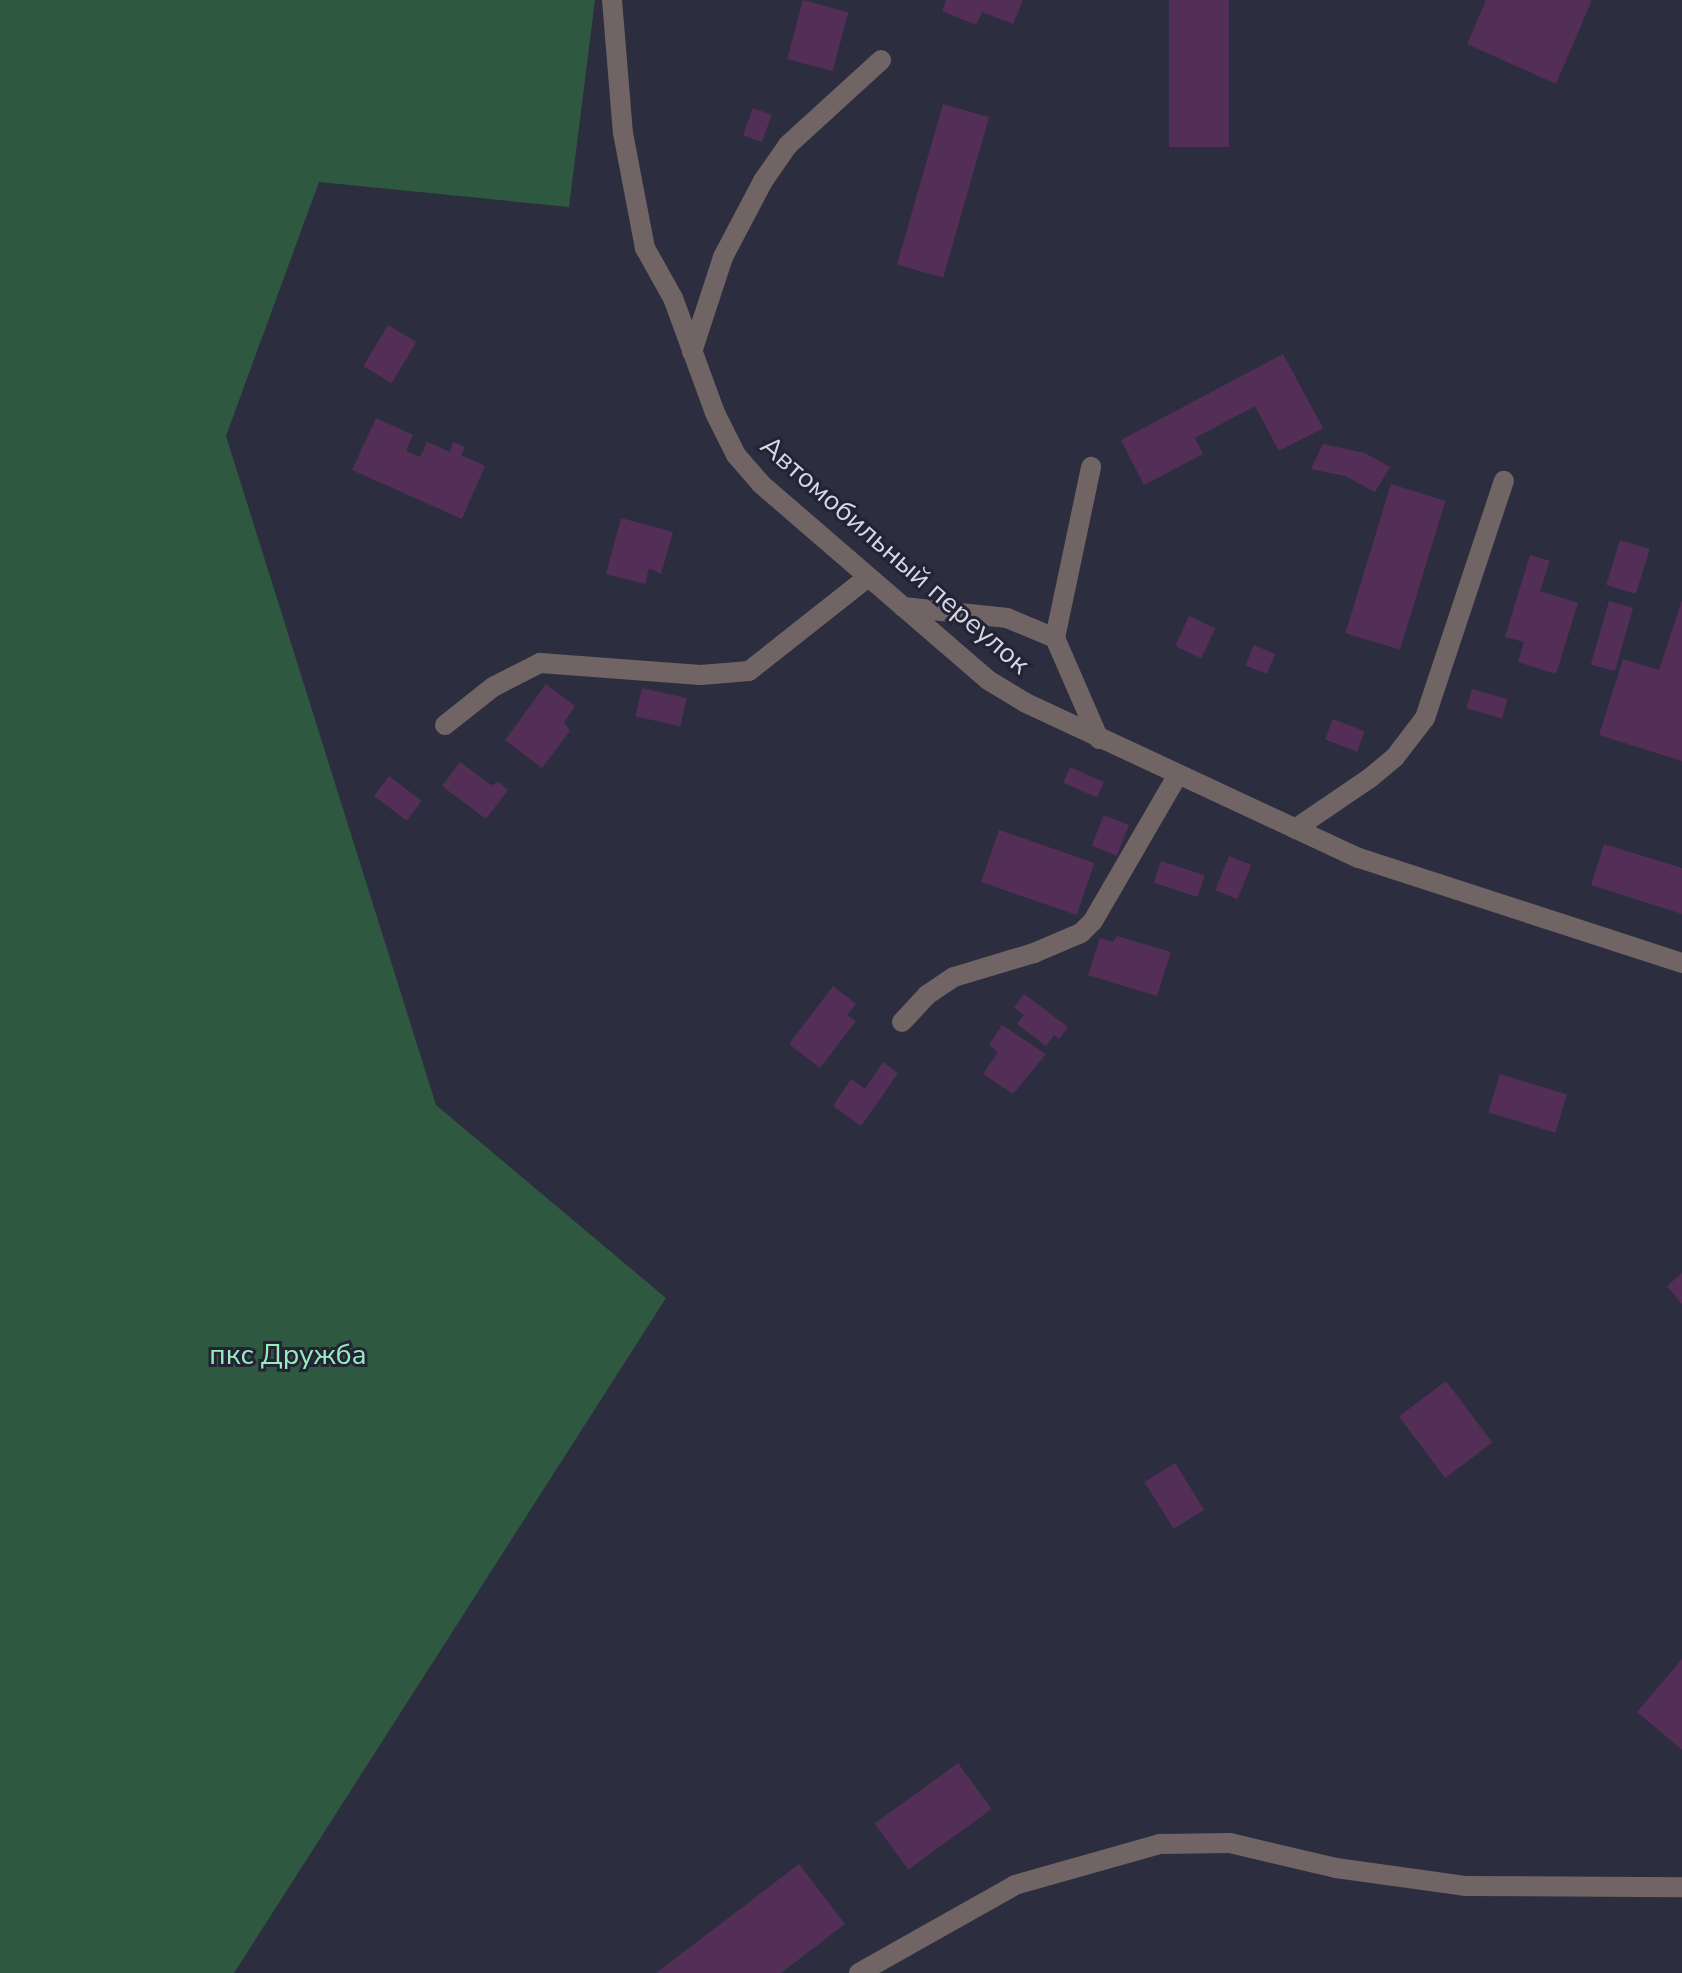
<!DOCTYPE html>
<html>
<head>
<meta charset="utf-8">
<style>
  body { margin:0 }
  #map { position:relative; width:1682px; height:1973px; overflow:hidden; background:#2c2d3f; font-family:"Nunito Sans",sans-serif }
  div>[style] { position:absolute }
  .green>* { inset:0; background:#2e5840 }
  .building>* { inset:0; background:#532f57; transform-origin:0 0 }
  .lane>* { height:20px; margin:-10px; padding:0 10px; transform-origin:10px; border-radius:10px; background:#706564 }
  span { translate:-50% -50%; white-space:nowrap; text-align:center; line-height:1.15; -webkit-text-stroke:6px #232335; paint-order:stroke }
  .street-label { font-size:28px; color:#d6d7e3 }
  .park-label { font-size:28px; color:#96edbb }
</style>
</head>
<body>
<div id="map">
  <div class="green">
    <div style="clip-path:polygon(0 0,595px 0,569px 207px,319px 182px,226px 436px,436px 1105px,666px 1298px,234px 1973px,0 1973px)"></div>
  </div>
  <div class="building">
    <div style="left:803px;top:0;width:47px;height:61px;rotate:15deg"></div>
    <div style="clip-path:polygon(946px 0,1023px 0,1013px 24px,982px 12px,976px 25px,942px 11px)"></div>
    <div style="left:1169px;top:0;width:60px;height:147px"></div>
    <div style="clip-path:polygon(1486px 0,1592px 0,1556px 84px,1467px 44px)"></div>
    <div style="left:943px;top:104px;width:48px;height:167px;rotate:16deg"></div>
    <div style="left:753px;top:108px;width:20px;height:29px;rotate:20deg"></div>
    <div style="left:388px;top:325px;width:33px;height:48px;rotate:31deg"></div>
    <div style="clip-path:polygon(1283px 354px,1323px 428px,1279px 451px,1255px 406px,1195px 438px,1203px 454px,1144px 485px,1121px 440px)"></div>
    <div style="clip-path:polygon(376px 418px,413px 435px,406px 451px,420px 457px,427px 442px,450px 452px,453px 442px,465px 447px,461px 455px,485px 466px,462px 519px,352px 470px)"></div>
    <div style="clip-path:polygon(1323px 444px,1365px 453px,1390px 467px,1375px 492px,1345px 476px,1311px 469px)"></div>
    <div style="left:1391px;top:484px;width:57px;height:156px;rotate:17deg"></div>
    <div style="clip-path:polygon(621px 518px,673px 532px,661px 574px,649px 568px,645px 584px,606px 574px)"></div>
    <div style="left:1620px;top:540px;width:31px;height:47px;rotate:17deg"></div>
    <div style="clip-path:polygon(1530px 555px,1550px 561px,1540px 591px,1578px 603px,1556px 674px,1518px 662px,1524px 642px,1505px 637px)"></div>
    <div style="clip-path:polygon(1682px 600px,1682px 761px,1599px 735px,1623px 659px,1659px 670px)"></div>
    <div style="left:1609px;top:601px;width:25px;height:66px;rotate:16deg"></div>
    <div style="left:1189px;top:616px;width:29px;height:33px;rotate:25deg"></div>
    <div style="left:1254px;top:645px;width:23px;height:22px;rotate:23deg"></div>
    <div style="clip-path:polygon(546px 684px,575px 706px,564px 722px,570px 731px,542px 768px,505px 740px)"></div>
    <div style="left:642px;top:688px;width:46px;height:29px;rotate:13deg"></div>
    <div style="left:1472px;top:689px;width:37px;height:20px;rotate:16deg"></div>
    <div style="left:1333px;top:719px;width:34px;height:22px;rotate:21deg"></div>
    <div style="clip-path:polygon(460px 762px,491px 785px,499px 782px,508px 790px,486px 819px,442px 786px)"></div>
    <div style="left:1070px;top:767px;width:37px;height:17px;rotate:24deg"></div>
    <div style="left:389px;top:776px;width:41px;height:25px;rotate:37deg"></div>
    <div style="left:1104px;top:815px;width:27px;height:33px;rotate:22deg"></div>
    <div style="left:999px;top:830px;width:101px;height:55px;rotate:19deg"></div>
    <div style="clip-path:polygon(1604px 844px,1682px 868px,1682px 914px,1591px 885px)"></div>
    <div style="left:1229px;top:856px;width:24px;height:37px;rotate:22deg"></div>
    <div style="left:1161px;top:861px;width:46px;height:23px;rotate:18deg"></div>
    <div style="clip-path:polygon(1117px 936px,1171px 952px,1157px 996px,1088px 975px,1100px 938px,1113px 942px)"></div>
    <div style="clip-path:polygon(833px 986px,856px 1004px,847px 1015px,856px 1021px,820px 1068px,789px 1044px)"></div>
    <div style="clip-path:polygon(1024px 994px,1068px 1027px,1059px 1039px,1054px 1035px,1046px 1046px,1017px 1024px,1024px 1015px,1014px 1008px)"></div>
    <div style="clip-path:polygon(1002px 1025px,1046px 1054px,1013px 1094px,983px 1074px,998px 1052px,989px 1045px)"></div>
    <div style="clip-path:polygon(883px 1062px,898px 1073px,861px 1126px,833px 1106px,851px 1079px,865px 1089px)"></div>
    <div style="left:1500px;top:1074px;width:70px;height:40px;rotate:17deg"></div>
    <div style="clip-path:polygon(1682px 1273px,1682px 1304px,1667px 1286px)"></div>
    <div style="left:1446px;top:1381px;width:77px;height:59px;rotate:53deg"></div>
    <div style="left:1175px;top:1463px;width:55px;height:36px;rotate:58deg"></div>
    <div style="clip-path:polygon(1682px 1659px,1682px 1750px,1637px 1712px)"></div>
    <div style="left:958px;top:1763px;width:57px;height:103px;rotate:54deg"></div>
    <div style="clip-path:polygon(799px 1864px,845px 1924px,781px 1973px,656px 1973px)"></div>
  </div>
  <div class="lane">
    <div style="left:612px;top:0;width:133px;rotate:85.3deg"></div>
    <div style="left:623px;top:133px;width:117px;rotate:79.2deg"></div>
    <div style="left:645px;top:248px;width:57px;rotate:60.8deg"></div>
    <div style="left:673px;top:298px;width:122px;rotate:69.9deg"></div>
    <div style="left:715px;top:413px;width:47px;rotate:63.4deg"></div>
    <div style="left:736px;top:455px;width:38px;rotate:49deg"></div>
    <div style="left:761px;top:484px;width:300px;rotate:40.8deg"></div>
    <div style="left:988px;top:680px;width:44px;rotate:31.2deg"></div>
    <div style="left:1026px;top:703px;width:367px;rotate:25deg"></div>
    <div style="left:1359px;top:858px;width:340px;rotate:18deg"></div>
    <div style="left:692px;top:352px;width:100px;rotate:-71.9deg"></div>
    <div style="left:723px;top:257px;width:86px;rotate:-62.2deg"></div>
    <div style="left:763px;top:181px;width:44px;rotate:-55.2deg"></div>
    <div style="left:788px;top:145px;width:126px;rotate:-42.4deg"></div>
    <div style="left:903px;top:607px;width:105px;rotate:6deg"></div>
    <div style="left:1007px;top:618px;width:52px;rotate:22.6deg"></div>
    <div style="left:1055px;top:638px;width:110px;rotate:66.5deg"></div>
    <div style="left:1055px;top:638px;width:175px;rotate:-78.1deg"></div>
    <div style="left:445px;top:725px;width:61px;rotate:-38.4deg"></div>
    <div style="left:493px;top:687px;width:53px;rotate:-27.1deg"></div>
    <div style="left:540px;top:663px;width:161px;rotate:4.3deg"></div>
    <div style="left:701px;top:675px;width:48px;rotate:-4.8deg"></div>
    <div style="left:749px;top:671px;width:152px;rotate:-38.3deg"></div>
    <div style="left:1295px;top:829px;width:91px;rotate:-34.2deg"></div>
    <div style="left:1370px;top:778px;width:33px;rotate:-40deg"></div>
    <div style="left:1395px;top:757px;width:49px;rotate:-52.4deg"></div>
    <div style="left:1425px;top:718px;width:250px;rotate:-71.6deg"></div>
    <div style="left:902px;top:1022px;width:37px;rotate:-47deg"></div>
    <div style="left:927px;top:995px;width:32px;rotate:-34deg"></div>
    <div style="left:954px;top:977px;width:84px;rotate:-16.7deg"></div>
    <div style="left:1034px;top:953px;width:51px;rotate:-23.1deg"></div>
    <div style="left:1081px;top:933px;width:17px;rotate:-45deg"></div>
    <div style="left:1093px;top:921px;width:168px;rotate:-59.9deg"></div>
    <div style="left:859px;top:1973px;width:179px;rotate:-29.4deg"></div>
    <div style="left:1015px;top:1885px;width:151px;rotate:-15.8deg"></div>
    <div style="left:1160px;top:1844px;width:70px;rotate:-0.8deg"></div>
    <div style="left:1230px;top:1843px;width:109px;rotate:13.3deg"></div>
    <div style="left:1336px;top:1868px;width:130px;rotate:7.9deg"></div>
    <div style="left:1465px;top:1886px;width:217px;rotate:0.3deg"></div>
  </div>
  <div class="street-label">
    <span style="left:895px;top:555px;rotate:41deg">Автомобильный переулок</span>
  </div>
  <div class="park-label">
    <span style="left:288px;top:1355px">пкс Дружба</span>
  </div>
</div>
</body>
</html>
